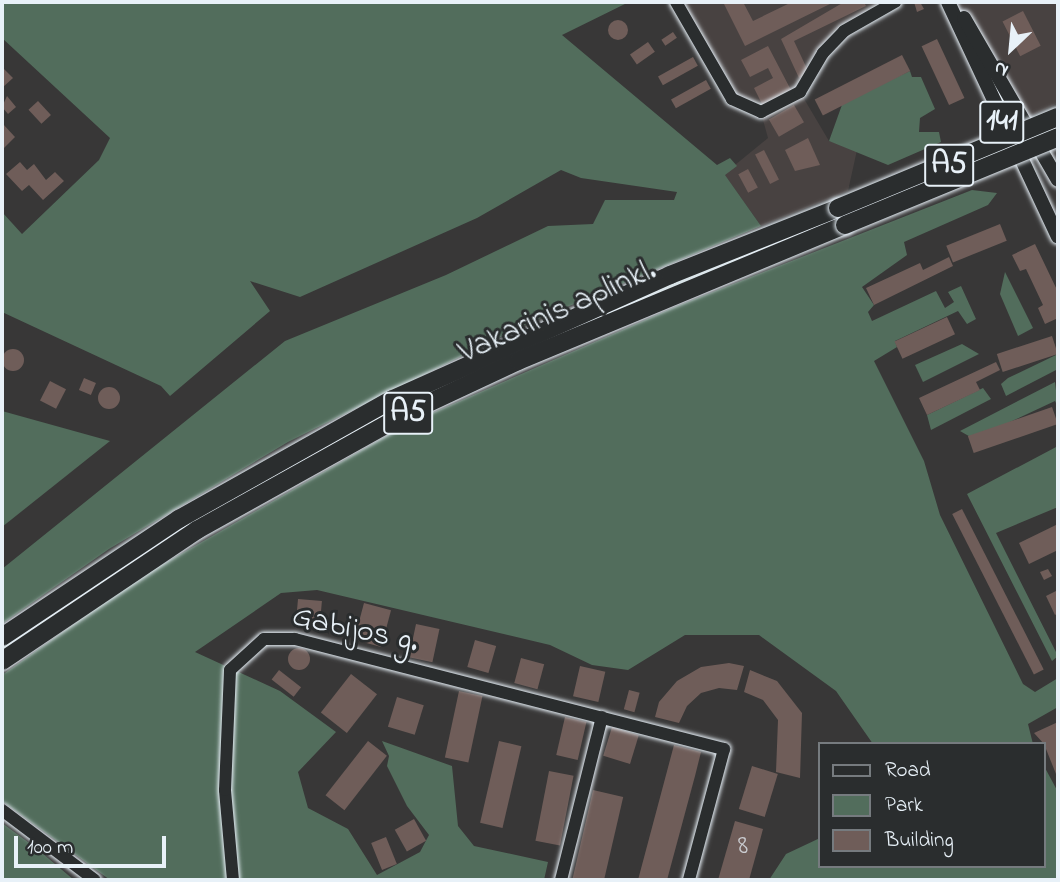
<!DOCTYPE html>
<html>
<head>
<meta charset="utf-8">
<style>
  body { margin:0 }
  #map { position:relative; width:1060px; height:882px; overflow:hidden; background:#383737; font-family:"Indie Flower",sans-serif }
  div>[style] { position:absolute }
  .built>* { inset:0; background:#484241 }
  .green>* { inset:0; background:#526d5c }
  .building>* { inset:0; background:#6f5d59; transform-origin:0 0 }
  .round { border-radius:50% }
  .roads { filter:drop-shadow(0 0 2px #e8f1f8) drop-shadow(0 0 2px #e8f1f8) }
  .minor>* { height:12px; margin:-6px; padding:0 6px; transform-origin:6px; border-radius:6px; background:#2a2d2e }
  .major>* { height:14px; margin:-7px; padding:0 7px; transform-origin:7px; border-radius:7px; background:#2a2d2e }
  .highway>* { height:18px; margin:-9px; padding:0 9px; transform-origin:9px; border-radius:9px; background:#2a2d2e }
  .bridges { filter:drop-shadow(0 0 2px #e8f1f8) drop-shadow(0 0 2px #e8f1f8) }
  .highway-bridge>* { height:18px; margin:-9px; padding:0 9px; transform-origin:9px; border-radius:9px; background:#2a2d2e }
  span { translate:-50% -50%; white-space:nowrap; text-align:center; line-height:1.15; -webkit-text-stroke:6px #2a2d2e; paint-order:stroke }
  .number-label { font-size:28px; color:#caccd0 }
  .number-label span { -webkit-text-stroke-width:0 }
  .shield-label span { padding:2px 5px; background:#2a2d2e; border:2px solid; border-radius:5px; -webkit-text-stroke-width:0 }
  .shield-label { font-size:30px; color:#e8f1f8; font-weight:700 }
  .street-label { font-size:32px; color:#e8f1f8 }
  .frame { position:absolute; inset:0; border:4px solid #e8f1f8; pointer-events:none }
  .legend { position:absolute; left:818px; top:742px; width:228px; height:126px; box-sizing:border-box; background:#2a2d2e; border:2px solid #767b7f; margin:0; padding:9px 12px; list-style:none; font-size:21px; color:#e8f1f8 }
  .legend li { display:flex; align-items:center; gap:14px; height:35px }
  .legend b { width:35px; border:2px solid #767b7f }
  .north { position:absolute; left:976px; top:14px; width:70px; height:70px; -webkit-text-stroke:5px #2a2d2e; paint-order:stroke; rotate:206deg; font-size:19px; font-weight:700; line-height:28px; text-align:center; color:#e8f1f8 }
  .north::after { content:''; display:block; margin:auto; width:24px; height:32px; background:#e8f1f8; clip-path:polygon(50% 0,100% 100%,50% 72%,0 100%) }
  .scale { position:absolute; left:14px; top:836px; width:152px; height:32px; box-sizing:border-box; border:4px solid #e8f1f8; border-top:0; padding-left:9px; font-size:21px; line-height:24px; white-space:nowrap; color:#e8f1f8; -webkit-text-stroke:5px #2a2d2e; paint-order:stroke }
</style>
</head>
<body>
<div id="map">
  <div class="built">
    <div style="clip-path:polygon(676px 2px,895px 2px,844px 31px,800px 92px,829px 141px,857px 150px,848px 191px,761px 226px,724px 174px,768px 138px,761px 113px,743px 107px)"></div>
    <div style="clip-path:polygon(948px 2px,1058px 2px,1058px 103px,1005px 128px)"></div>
  </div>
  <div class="green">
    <div style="clip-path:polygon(2px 2px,629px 2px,562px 35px,717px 165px,730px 158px,737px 166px,725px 175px,761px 226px,531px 322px,288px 442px,109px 549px,2px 624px,2px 569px,285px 341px,446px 275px,548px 226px,593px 224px,605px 200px,674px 200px,677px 192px,581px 178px,561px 170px,477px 218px,300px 297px,250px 281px,270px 311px,170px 396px,161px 386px,2px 312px,2px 212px,22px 234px,99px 160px,110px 138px,2px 38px)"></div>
    <div style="clip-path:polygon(910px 71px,912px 77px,921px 77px,935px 109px,920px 118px,919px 132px,939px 132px,941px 142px,888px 165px,829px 141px,843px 102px)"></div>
    <div style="clip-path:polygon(972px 190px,997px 193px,988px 205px,904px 242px,907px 255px,862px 287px,874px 305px,868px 312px,872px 321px,936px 291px,945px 308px,954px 302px,948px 292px,961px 286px,976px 319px,967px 324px,958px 311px,895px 341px,897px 347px,874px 361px,924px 461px,940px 515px,1023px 684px,1035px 692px,1058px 678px,1058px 707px,1028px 724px,1033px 744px,873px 744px,836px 691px,759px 635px,685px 635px,628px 670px,592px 665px,550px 645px,317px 590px,281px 593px,195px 652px,280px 691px,336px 732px,298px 772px,308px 808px,348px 829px,377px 875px,420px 852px,429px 835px,407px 806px,387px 766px,389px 756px,382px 741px,452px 766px,458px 826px,474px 846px,548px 862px,544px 880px,110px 880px,2px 801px,2px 675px,139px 578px,407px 424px,677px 306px)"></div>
    <div style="clip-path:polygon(783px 238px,785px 243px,585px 324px,374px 422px,130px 563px,2px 652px,2px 647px,60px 605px,212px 507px,371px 419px,583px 320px)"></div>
    <div style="clip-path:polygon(1005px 272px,1033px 328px,1018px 336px,1000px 294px)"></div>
    <div style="clip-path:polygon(962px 344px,979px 354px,923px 382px,915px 365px)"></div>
    <div style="clip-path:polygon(1058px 354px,1058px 369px,1006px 396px,1001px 384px,1008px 378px)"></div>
    <div style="clip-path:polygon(1055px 382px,1058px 407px,1055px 401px,974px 439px,960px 431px)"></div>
    <div style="clip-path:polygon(983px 388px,991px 399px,931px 430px,927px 415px)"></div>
    <div style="clip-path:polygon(2px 411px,110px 441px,2px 527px)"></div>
    <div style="clip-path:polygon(1058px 446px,1058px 507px,996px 533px,1058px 656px,1052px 661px,967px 494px)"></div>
    <div style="clip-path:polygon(1044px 766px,1058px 792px,1058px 880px,769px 880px,786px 854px,820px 838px,820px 866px,1044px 866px)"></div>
    <div style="clip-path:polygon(2px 823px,36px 848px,74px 880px,2px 880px)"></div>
  </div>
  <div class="building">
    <div style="clip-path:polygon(723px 2px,743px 2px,753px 21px,792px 2px,834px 2px,745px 46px)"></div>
    <div style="clip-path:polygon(844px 2px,864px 2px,866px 6px,794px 41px,809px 73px,799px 78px,781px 39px)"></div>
    <div style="clip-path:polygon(914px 2px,920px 2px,924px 9px,917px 12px)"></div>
    <div style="left:1023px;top:11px;width:39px;height:23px;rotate:63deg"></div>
    <div class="round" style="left:608px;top:20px;width:20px;height:20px"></div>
    <div style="left:673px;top:32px;width:7px;height:14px;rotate:56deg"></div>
    <div style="left:937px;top:39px;width:65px;height:17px;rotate:65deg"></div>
    <div style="left:648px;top:42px;width:12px;height:22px;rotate:55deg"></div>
    <div style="clip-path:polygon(768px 46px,792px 92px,763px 106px,754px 88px,773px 78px,768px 68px,750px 77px,741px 60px)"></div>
    <div style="left:902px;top:55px;width:18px;height:98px;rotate:63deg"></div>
    <div style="left:693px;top:57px;width:10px;height:40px;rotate:61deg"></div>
    <div style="clip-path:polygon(2px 67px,13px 78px,2px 88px)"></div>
    <div style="left:706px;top:80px;width:10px;height:40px;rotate:61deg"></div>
    <div style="clip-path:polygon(7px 96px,16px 107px,8px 114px,2px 107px)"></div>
    <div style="left:38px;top:101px;width:19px;height:13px;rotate:47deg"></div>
    <div style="left:794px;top:105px;width:20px;height:29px;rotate:60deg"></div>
    <div style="clip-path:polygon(3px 124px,15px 137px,2px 150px,2px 126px)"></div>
    <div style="clip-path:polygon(808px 138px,820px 165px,795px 171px,785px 150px)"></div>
    <div style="left:764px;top:150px;width:33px;height:10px;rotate:63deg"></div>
    <div style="clip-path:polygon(20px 162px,27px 170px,34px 164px,46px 180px,55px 172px,64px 181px,43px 200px,29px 185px,22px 191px,6px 174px)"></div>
    <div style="left:748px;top:169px;width:21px;height:11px;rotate:62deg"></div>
    <div style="left:1000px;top:224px;width:18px;height:58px;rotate:68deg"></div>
    <div style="clip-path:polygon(1035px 244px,1058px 292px,1058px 318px,1045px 324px,1038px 308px,1043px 305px,1026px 269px,1020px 271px,1012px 255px)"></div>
    <div style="clip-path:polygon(949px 257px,953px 266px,874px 305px,866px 288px,920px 263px,923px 270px)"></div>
    <div style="left:947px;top:317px;width:19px;height:58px;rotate:65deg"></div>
    <div style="left:1052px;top:336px;width:19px;height:58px;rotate:72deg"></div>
    <div class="round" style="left:2px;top:349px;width:22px;height:22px"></div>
    <div style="clip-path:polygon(996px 362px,1000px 370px,976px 382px,980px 390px,927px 415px,919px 398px)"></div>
    <div style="left:84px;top:378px;width:13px;height:13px;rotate:23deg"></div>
    <div style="left:50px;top:381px;width:18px;height:22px;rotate:27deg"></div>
    <div class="round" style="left:98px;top:387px;width:22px;height:22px"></div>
    <div style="left:1052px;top:407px;width:18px;height:89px;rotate:71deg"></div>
    <div style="left:962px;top:509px;width:180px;height:11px;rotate:63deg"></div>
    <div style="clip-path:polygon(1058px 524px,1058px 550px,1029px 564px,1019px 543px)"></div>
    <div style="clip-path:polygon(1048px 569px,1052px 576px,1044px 580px,1040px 572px)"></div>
    <div style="clip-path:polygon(1058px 590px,1058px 613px,1055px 615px,1046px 596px)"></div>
    <div style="left:298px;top:599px;width:24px;height:29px;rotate:5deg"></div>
    <div style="left:364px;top:603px;width:28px;height:38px;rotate:15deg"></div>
    <div style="left:416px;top:624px;width:24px;height:34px;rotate:12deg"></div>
    <div style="left:475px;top:640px;width:22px;height:28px;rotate:16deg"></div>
    <div class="round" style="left:288px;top:648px;width:22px;height:22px"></div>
    <div style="left:521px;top:658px;width:24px;height:26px;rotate:15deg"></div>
    <div style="clip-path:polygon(729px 663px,744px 666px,737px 690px,719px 688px,701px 693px,687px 706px,679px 723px,655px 717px,659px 702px,677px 681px,701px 667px)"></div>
    <div style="left:580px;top:666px;width:26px;height:31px;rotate:13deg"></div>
    <div style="left:279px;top:670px;width:28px;height:12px;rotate:38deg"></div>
    <div style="clip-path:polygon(750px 670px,777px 681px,802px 713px,800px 778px,776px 772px,778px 720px,763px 700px,744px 692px)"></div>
    <div style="left:351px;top:674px;width:33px;height:49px;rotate:38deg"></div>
    <div style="left:629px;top:690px;width:11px;height:20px;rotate:15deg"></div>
    <div style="left:459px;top:691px;width:24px;height:68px;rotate:12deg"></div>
    <div style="left:397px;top:697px;width:28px;height:31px;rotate:17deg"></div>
    <div style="left:565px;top:717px;width:22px;height:39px;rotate:13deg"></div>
    <div style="clip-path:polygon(1058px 722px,1058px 779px,1044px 744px,1034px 733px)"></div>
    <div style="left:612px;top:727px;width:28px;height:30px;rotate:17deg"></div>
    <div style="left:368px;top:741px;width:24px;height:69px;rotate:38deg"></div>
    <div style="left:499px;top:741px;width:23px;height:84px;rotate:13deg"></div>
    <div style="clip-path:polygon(674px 745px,701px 752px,695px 776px,667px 880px,638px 880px)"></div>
    <div style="left:752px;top:766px;width:27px;height:45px;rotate:17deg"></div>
    <div style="left:549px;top:771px;width:25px;height:71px;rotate:11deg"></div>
    <div style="left:593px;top:790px;width:31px;height:92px;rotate:13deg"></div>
    <div style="left:414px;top:819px;width:25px;height:22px;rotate:61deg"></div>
    <div style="clip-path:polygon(735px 821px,763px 829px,759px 844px,749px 880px,718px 880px)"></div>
    <div style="left:386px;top:837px;width:29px;height:16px;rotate:68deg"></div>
  </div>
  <div class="roads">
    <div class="minor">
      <div style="left:676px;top:2px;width:112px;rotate:60deg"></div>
      <div style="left:732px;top:99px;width:32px;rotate:24deg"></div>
      <div style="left:761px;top:112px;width:44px;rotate:-27.1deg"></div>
      <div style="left:800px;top:92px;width:45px;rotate:-59.5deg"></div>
      <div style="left:823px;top:53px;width:30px;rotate:-46deg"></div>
      <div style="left:844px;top:31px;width:59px;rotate:-29.6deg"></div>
      <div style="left:2px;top:810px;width:116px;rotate:37deg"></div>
      <div style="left:233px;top:880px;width:90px;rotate:-95.1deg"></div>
      <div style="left:225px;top:790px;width:120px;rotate:-87.6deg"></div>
      <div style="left:230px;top:670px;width:46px;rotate:-42.4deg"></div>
      <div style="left:264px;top:639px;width:31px"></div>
      <div style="left:295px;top:639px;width:443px;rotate:14.4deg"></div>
      <div style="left:724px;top:749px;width:136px;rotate:105deg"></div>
      <div style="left:561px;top:880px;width:168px;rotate:-75.9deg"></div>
    </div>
    <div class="major">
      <div style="left:948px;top:2px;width:259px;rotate:64.9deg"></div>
      <div style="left:964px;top:18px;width:187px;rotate:59.9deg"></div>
    </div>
    <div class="highway">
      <div style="left:2px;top:637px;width:213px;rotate:-33.7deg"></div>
      <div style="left:179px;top:519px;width:245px;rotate:-29.3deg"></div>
      <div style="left:393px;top:399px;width:303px;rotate:-24.1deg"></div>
      <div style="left:670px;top:275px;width:181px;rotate:-21.7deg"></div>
      <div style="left:2px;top:661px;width:235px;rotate:-33.9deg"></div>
      <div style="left:197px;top:530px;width:243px;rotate:-29.1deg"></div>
      <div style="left:409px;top:412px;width:120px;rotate:-25.1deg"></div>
      <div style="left:518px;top:361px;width:354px;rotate:-22.6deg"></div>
    </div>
  </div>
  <div class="bridges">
    <div class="highway-bridge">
      <div style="left:838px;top:208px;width:238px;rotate:-22.5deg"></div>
      <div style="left:845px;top:225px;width:230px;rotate:-22.4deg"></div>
    </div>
  </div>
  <div class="number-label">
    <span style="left:743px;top:847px">8</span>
  </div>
  <div class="shield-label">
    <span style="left:1002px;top:122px">141</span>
    <span style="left:949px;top:165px">A5</span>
    <span style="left:408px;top:413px">A5</span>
  </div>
  <div class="street-label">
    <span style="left:558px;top:313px;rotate:-24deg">Vakarinis aplinkl.</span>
    <span style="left:355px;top:631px;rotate:12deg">Gabijos g.</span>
  </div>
  <div class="frame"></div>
  <ul class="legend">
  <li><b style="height:9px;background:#2a2d2e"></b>Road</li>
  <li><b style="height:19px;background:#526d5c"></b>Park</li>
  <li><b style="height:19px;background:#6f5d59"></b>Building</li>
  </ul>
  <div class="north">N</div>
  <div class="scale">100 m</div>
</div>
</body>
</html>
